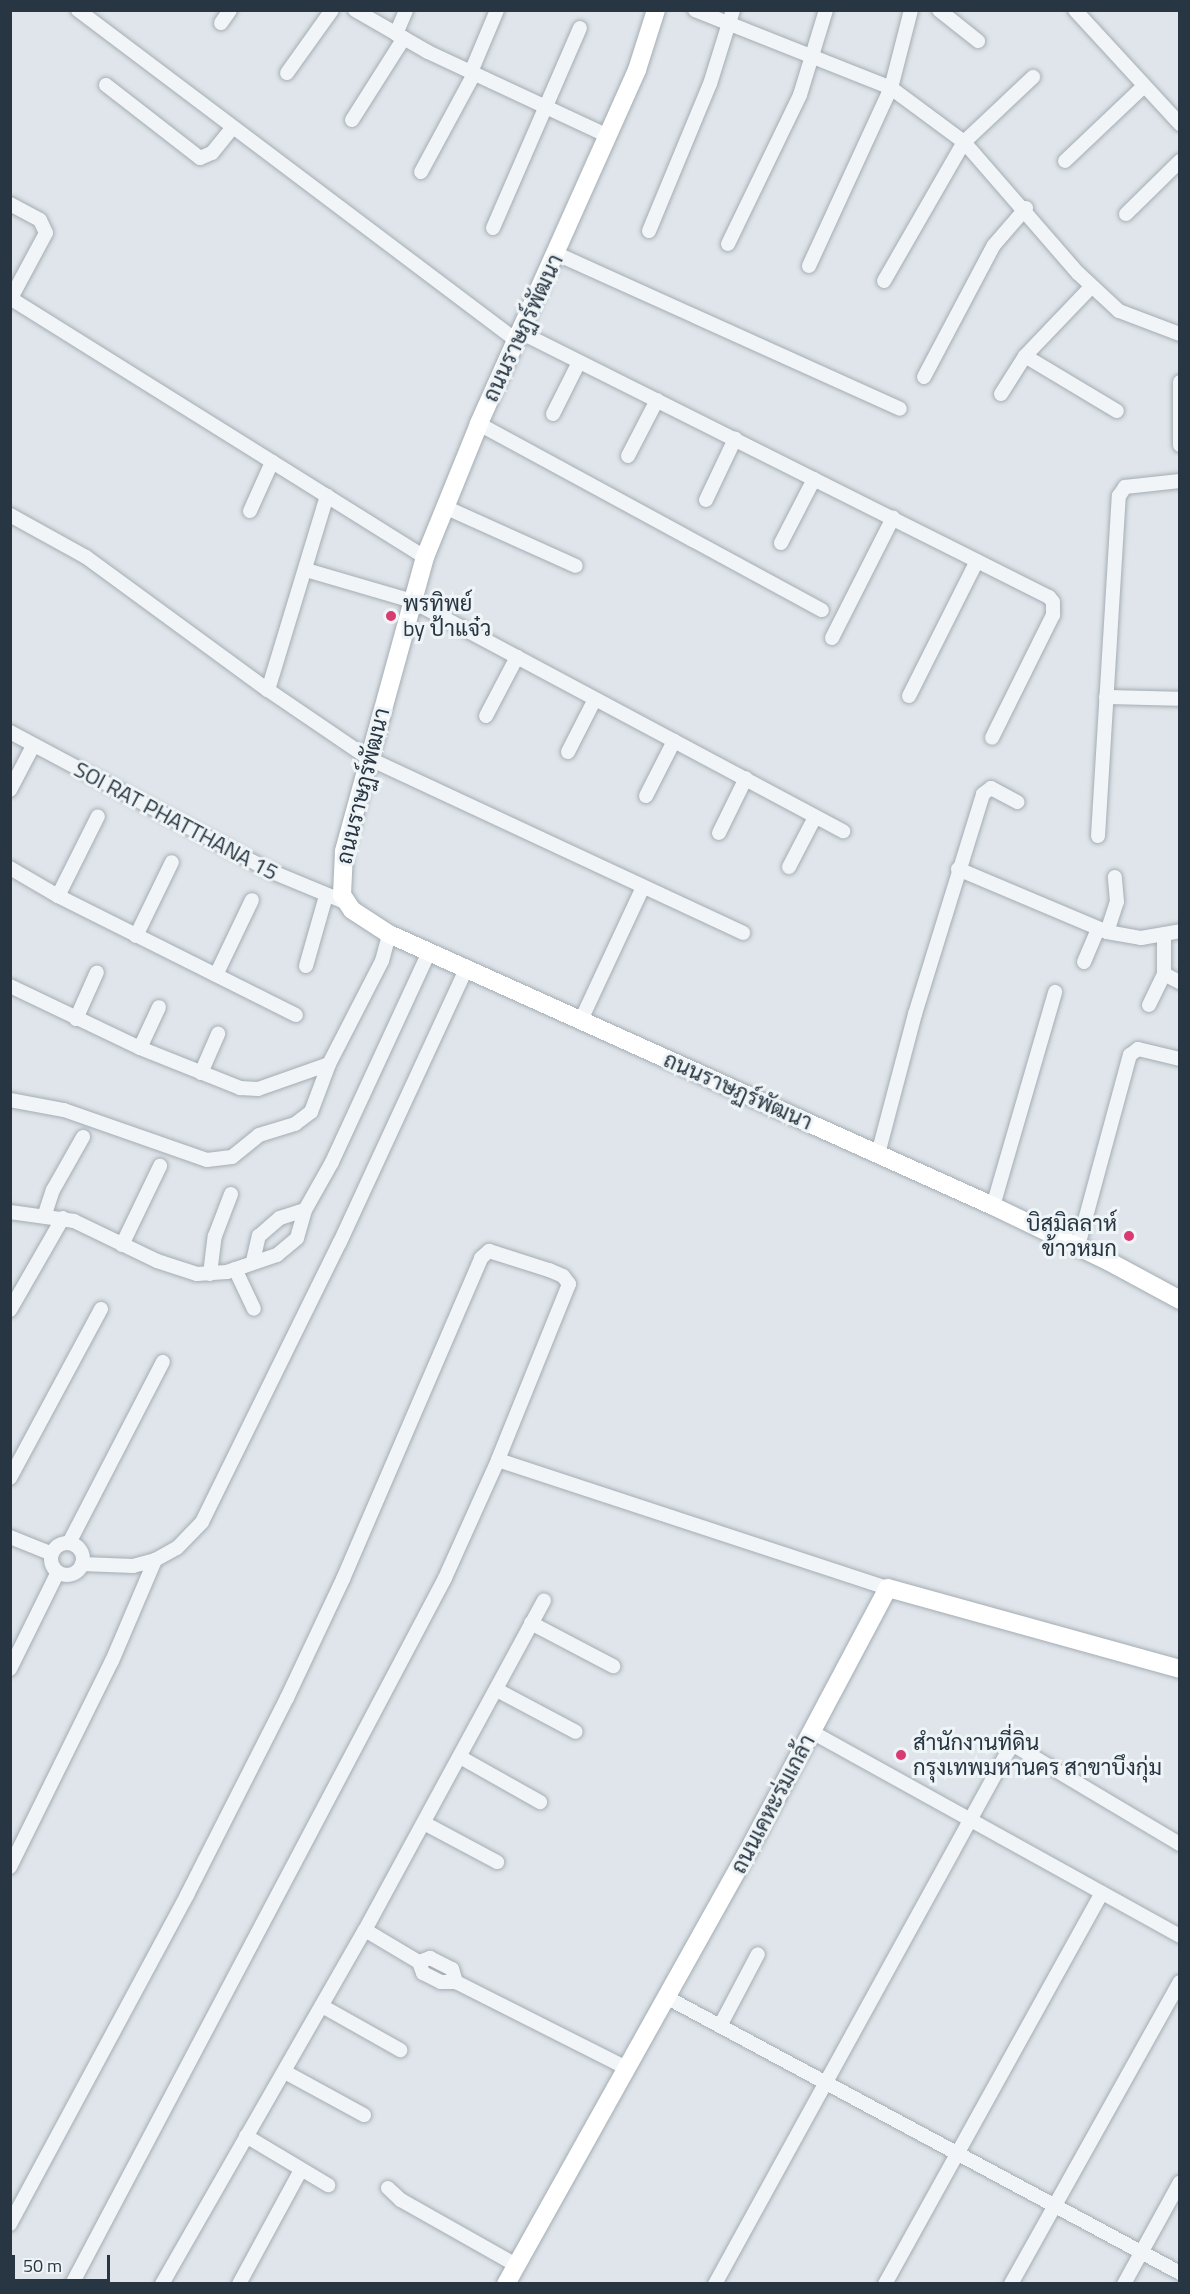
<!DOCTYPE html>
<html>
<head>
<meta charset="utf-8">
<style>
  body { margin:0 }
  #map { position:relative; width:1190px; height:2294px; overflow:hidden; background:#dfe5ea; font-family:"Titillium Web",Sarabun,sans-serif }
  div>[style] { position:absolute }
  .roads { filter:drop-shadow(0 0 2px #a4adb4) drop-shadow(0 0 2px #a4adb4) }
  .street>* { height:14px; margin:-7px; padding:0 7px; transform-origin:7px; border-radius:7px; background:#f2f5f8 }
  .street>.ring { margin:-7px; padding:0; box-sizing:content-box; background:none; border:14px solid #f2f5f8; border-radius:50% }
  .secondary>* { height:18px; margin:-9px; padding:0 9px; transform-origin:9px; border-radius:9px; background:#fff }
  .dots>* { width:16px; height:16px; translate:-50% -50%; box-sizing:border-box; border:3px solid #eff4f7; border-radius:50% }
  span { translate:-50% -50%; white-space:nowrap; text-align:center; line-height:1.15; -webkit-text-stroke:6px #eff4f7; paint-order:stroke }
  .street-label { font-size:22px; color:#273642 }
  .poi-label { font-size:22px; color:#273642 }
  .left { translate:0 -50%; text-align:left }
  .right { translate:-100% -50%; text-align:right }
  .frame { position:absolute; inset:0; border:12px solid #273642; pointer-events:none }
  .scale { position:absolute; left:12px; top:2255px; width:98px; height:27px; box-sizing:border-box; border:3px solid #273642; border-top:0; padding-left:8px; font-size:18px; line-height:21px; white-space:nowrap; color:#273642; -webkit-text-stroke:4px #eff4f7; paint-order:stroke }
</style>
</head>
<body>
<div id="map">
  <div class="roads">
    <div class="street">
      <div style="left:78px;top:10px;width:548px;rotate:37deg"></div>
      <div style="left:355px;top:10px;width:84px;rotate:29.9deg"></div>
      <div style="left:428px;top:52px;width:199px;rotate:25deg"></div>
      <div style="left:695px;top:10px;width:211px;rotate:21.7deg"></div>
      <div style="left:891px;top:88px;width:91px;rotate:36.5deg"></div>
      <div style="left:964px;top:142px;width:174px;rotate:49deg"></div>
      <div style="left:1078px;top:273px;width:56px;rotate:42.8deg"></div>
      <div style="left:1119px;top:311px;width:65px;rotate:20.7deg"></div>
      <div style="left:939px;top:10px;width:50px;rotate:38.5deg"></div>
      <div style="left:1075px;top:10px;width:155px;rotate:47.4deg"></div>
      <div style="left:221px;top:23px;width:16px;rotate:-55deg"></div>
      <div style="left:396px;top:34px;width:26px;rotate:-67deg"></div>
      <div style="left:471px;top:72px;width:67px;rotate:-67.2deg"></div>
      <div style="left:287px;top:73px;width:77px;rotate:-54.5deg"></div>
      <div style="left:106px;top:85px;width:119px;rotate:37.8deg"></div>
      <div style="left:200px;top:158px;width:13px;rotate:-23deg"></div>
      <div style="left:212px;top:153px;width:32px;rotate:-51deg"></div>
      <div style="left:352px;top:120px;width:97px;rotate:-57.6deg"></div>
      <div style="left:1065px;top:161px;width:108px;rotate:-43.5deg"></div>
      <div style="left:421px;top:172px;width:111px;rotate:-61.6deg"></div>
      <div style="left:10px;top:204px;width:34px;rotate:28deg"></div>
      <div style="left:40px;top:220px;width:14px;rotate:65deg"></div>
      <div style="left:46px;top:233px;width:74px;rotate:118.3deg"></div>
      <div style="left:1126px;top:214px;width:76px;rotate:-44.5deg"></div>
      <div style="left:493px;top:228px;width:218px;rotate:-66.5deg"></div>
      <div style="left:649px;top:231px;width:159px;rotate:-67.5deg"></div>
      <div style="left:710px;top:84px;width:77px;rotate:-72.7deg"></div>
      <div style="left:728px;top:244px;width:165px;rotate:-64.2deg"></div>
      <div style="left:800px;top:95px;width:89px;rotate:-73deg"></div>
      <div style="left:557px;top:254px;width:376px;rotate:24.3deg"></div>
      <div style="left:809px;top:266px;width:196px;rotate:-65.3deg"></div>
      <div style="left:891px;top:88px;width:81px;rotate:-75.6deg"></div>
      <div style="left:884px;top:281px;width:160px;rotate:-60.1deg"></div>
      <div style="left:964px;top:142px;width:95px;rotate:-43.3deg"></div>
      <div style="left:10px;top:298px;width:489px;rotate:32deg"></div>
      <div style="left:520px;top:332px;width:592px;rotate:26.61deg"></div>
      <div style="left:1049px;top:597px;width:6px;rotate:51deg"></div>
      <div style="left:1053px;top:602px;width:13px;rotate:90deg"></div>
      <div style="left:1053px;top:615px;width:137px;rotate:116.4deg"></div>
      <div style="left:1025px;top:356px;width:107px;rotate:30.9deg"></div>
      <div style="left:924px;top:377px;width:149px;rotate:-62.1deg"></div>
      <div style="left:994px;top:245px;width:49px;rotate:-49.1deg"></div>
      <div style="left:1180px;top:382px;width:63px;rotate:90deg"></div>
      <div style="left:1001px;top:394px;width:45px;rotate:-57.7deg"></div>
      <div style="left:1025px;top:356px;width:95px;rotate:-46.3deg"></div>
      <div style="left:553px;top:414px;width:58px;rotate:-63.4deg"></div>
      <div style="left:479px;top:424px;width:390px;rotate:28.5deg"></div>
      <div style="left:628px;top:456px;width:63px;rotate:-62.6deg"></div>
      <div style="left:706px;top:500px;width:68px;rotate:-64.6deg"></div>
      <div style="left:447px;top:508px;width:141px;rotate:24.2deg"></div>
      <div style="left:250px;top:511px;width:54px;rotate:-65.8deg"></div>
      <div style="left:10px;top:515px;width:87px;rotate:28.9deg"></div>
      <div style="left:86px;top:557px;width:225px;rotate:36.2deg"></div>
      <div style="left:268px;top:690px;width:121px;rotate:34.2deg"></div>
      <div style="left:368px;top:758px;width:414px;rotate:25deg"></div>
      <div style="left:781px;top:543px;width:72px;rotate:-62.7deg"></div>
      <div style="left:306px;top:570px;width:110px;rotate:16.3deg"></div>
      <div style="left:412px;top:601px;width:489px;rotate:28.1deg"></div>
      <div style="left:832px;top:638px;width:135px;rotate:-63.1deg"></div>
      <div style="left:268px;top:690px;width:203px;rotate:-73.1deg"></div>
      <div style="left:909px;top:696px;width:151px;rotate:-63.3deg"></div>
      <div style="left:1106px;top:697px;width:74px;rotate:1.5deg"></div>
      <div style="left:486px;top:716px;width:67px;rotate:-62.3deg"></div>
      <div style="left:10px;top:732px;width:295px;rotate:28.1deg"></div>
      <div style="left:270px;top:871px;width:81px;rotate:22.5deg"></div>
      <div style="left:568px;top:752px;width:59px;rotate:-63deg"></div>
      <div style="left:10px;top:790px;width:50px;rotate:-62.4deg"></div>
      <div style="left:646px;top:796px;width:62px;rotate:-63deg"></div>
      <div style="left:719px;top:833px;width:61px;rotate:-63.9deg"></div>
      <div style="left:1098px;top:836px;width:341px;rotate:-86.5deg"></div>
      <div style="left:1119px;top:496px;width:11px;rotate:-56deg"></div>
      <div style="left:1125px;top:487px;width:55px;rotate:-6.2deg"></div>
      <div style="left:789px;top:867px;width:56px;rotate:-62.5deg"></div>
      <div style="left:10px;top:868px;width:56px;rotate:30.3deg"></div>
      <div style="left:58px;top:896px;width:266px;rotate:26.6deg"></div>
      <div style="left:958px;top:869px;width:162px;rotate:22.9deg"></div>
      <div style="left:1107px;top:932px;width:35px;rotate:10deg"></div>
      <div style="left:1141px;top:938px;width:40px;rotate:-10deg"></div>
      <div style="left:58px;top:896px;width:89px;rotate:-63.4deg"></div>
      <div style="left:1107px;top:932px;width:32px;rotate:-72deg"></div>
      <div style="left:1117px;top:902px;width:25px;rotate:-95deg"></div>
      <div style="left:1164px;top:935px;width:39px;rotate:90deg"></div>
      <div style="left:1164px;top:974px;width:18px;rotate:27deg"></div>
      <div style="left:136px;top:936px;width:82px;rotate:-64.1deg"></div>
      <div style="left:1084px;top:962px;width:36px;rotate:-67deg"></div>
      <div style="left:306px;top:966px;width:73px;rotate:-74.1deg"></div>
      <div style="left:216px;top:975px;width:83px;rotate:-64.4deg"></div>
      <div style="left:10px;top:986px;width:144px;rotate:25.5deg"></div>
      <div style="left:140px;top:1048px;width:108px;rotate:21.8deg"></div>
      <div style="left:240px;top:1088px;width:18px;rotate:3deg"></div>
      <div style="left:258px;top:1089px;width:75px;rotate:-19.4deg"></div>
      <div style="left:1149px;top:1005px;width:34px;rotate:-64deg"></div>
      <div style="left:76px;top:1019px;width:51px;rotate:-65.9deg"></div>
      <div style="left:581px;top:1020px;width:147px;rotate:-65deg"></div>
      <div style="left:140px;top:1048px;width:45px;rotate:-65.1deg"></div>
      <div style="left:201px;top:1073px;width:43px;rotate:-66.4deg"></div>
      <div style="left:10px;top:1100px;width:55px;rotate:10.5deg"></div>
      <div style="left:64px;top:1110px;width:151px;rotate:19.3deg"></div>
      <div style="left:207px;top:1160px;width:25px;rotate:-7deg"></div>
      <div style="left:232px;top:1157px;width:35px;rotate:-39deg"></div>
      <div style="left:259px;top:1135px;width:38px;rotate:-17deg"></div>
      <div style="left:295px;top:1124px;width:20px;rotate:-37deg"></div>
      <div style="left:311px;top:1112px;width:51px;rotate:-69.4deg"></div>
      <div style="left:329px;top:1064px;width:116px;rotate:-62.8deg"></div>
      <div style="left:382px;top:961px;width:28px;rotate:-75deg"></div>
      <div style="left:878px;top:1154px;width:145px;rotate:-75.2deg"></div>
      <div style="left:915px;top:1014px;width:230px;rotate:-72.8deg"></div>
      <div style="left:983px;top:794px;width:10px;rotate:-37deg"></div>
      <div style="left:991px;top:788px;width:30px;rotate:28deg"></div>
      <div style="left:993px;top:1206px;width:223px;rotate:-73.8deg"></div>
      <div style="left:10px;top:1212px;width:65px;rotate:8deg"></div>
      <div style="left:74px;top:1221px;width:92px;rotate:25.7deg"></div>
      <div style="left:157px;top:1261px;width:42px;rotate:18deg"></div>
      <div style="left:197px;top:1274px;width:30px;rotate:-4deg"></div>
      <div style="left:227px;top:1272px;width:53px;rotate:-18.8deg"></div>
      <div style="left:277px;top:1255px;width:26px;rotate:-40deg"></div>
      <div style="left:297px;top:1238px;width:29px;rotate:-74deg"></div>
      <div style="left:305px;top:1210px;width:55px;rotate:-60.6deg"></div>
      <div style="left:332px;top:1162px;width:231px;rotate:-65.2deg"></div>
      <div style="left:45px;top:1214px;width:25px;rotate:-72deg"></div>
      <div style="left:53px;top:1190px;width:61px;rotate:-60.5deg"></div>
      <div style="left:122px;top:1245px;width:88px;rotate:-64.3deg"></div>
      <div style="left:1078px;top:1246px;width:198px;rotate:-74.8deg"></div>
      <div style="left:1130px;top:1055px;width:10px;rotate:-37deg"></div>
      <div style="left:1138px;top:1049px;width:43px;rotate:13.4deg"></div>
      <div style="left:253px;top:1261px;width:26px;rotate:-77deg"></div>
      <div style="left:259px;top:1236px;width:28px;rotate:-41deg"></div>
      <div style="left:280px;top:1218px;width:26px;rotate:-18deg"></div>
      <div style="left:235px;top:1269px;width:44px;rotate:64.6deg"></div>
      <div style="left:210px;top:1274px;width:38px;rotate:-83deg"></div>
      <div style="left:215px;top:1236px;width:45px;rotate:-69.1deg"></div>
      <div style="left:10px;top:1310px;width:106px;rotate:-60.1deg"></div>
      <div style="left:10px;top:1478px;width:192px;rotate:-61.7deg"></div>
      <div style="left:10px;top:1537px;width:45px;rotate:22deg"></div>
      <div style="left:69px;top:1543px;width:204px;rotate:-62.6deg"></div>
      <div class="ring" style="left:51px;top:1543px;width:18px;height:18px"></div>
      <div style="left:82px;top:1564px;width:51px;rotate:2.2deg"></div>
      <div style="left:133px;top:1566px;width:23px;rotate:-15deg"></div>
      <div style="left:155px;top:1560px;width:25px;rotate:-29deg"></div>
      <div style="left:177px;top:1548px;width:36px;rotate:-46deg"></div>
      <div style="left:202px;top:1522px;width:312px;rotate:-63.8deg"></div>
      <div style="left:340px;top:1242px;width:301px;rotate:-65.2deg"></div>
      <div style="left:531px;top:1623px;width:93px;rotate:27.7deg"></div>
      <div style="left:10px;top:1669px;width:108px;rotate:-63.7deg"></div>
      <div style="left:497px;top:1690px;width:89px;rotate:28deg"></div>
      <div style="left:812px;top:1732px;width:421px;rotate:29deg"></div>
      <div style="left:460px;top:1757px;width:92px;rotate:29.4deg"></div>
      <div style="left:424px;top:1823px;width:83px;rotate:28.1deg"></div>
      <div style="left:10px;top:1867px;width:230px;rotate:-63.7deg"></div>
      <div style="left:112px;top:1661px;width:110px;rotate:-66.9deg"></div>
      <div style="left:365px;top:1930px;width:63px;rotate:30.7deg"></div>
      <div style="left:419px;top:1962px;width:12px;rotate:70deg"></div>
      <div style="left:423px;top:1973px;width:20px;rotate:27deg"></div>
      <div style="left:441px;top:1982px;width:15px"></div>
      <div style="left:456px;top:1982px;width:191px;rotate:26.8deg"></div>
      <div style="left:419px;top:1962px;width:12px;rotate:-20deg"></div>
      <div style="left:430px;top:1958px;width:25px;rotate:27deg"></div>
      <div style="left:452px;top:1969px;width:14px;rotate:73deg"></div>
      <div style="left:666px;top:1997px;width:583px;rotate:28.23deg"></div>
      <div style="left:322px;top:2006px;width:90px;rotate:29.4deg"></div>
      <div style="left:720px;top:2026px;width:81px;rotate:-62.2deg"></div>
      <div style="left:285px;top:2072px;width:90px;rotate:28.6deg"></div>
      <div style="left:246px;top:2136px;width:96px;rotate:30.9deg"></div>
      <div style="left:388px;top:2188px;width:18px;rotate:43deg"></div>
      <div style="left:401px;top:2200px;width:132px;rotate:29.5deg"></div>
      <div style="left:10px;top:2224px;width:374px;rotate:-61.7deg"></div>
      <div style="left:187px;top:1895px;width:221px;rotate:-63.1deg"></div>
      <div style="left:287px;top:1698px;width:132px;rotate:-64.8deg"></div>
      <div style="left:343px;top:1579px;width:349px;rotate:-66.7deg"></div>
      <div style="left:481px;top:1258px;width:11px;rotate:-41deg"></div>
      <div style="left:489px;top:1251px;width:63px;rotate:17.6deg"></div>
      <div style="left:549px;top:1270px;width:15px;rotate:23deg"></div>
      <div style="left:563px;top:1276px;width:10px;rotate:53deg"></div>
      <div style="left:569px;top:1284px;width:190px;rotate:112deg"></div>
      <div style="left:72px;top:2284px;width:798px;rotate:-62.15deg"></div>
      <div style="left:445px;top:1578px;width:129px;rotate:-65.8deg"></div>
      <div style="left:498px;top:1460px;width:410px;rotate:18.2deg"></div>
      <div style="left:162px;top:2284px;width:408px;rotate:-60.2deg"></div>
      <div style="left:365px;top:1930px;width:375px;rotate:-61.5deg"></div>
      <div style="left:239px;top:2284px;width:130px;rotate:-61.5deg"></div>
      <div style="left:715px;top:2284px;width:616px;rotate:-61.19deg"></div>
      <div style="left:1012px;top:1744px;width:196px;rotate:30.8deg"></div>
      <div style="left:885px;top:2284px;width:447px;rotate:-61deg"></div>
      <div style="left:1011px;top:2284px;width:346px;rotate:-60.8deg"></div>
      <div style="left:1124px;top:2284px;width:116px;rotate:-61.2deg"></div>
    </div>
    <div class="secondary">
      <div style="left:656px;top:10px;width:63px;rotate:107.6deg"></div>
      <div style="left:637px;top:70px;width:388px;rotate:114.1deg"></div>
      <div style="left:479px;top:424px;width:144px;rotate:112.1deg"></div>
      <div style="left:425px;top:557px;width:306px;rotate:105.4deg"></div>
      <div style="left:344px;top:852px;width:43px;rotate:92.7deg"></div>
      <div style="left:342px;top:895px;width:18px;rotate:56deg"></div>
      <div style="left:352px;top:910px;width:44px;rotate:33deg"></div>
      <div style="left:389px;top:934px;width:662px;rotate:24.24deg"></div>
      <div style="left:993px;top:1206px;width:127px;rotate:25.6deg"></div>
      <div style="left:1108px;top:1261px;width:82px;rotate:28.4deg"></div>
      <div style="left:506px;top:2284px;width:494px;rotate:-60.8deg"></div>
      <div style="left:747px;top:1853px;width:300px;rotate:-62deg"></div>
      <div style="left:888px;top:1588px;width:303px;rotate:15.5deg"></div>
    </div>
  </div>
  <div class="dots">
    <div style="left:391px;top:616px;background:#d83a71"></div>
    <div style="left:1129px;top:1236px;background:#d83a71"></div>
    <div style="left:901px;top:1755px;background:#d83a71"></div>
  </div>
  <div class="street-label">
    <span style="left:523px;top:328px;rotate:-65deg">ถนนราษฏร์พัฒนา</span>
    <span style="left:363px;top:786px;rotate:-76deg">ถนนราษฏร์พัฒนา</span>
    <span style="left:176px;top:821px;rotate:28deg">SOI RAT PHATTHANA 15</span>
    <span style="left:738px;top:1091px;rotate:24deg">ถนนราษฏร์พัฒนา</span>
    <span style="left:773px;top:1804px;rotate:-62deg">ถนนเคหะร่มเกล้า</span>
  </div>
  <div class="poi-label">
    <span class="left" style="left:403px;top:616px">พรทิพย์<br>by ป้าแจ๋ว</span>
    <span class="right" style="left:1117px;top:1236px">บิสมิลลาห์<br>ข้าวหมก</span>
    <span class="left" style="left:913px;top:1755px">สำนักงานที่ดิน<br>กรุงเทพมหานคร สาขาบึงกุ่ม</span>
  </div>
  <div class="frame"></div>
  <div class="scale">50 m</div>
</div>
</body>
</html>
